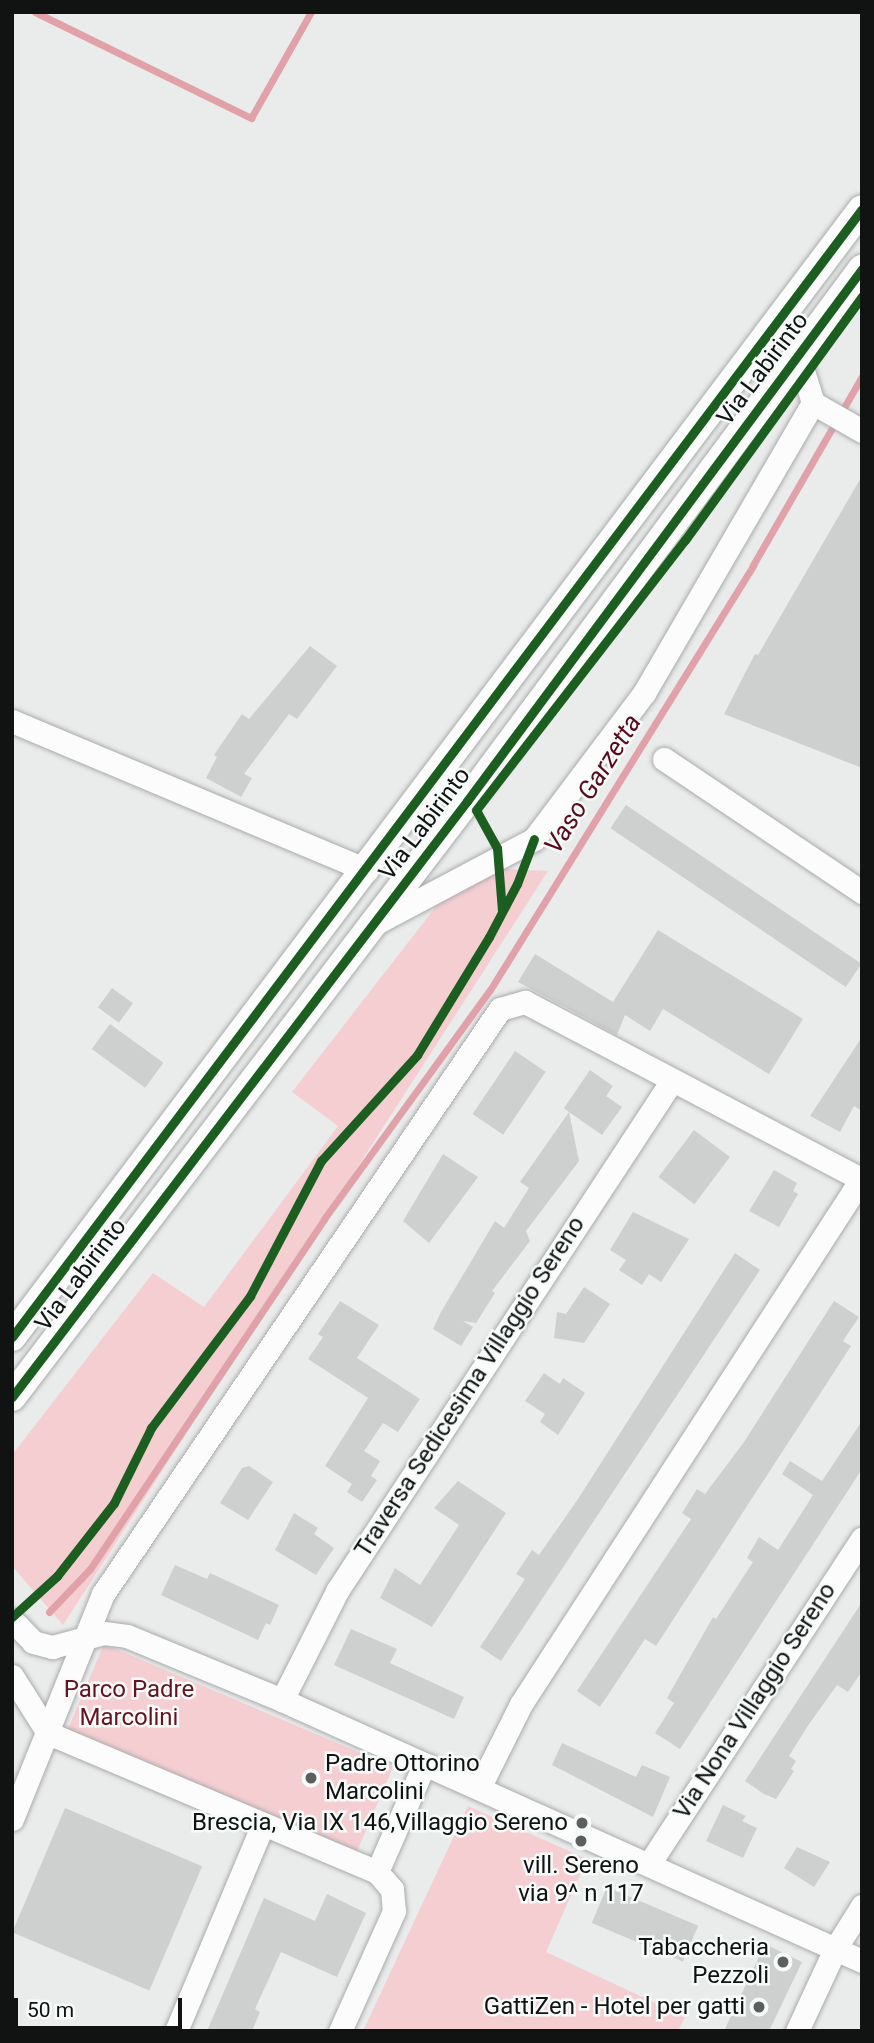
<!DOCTYPE html>
<html>
<head>
<meta charset="utf-8">
<style>
  body { margin:0 }
  #map { position:relative; width:874px; height:2043px; overflow:hidden; background:#eaebeb; font-family:Roboto,sans-serif }
  div>[style] { position:absolute }
  .green>* { inset:0; background:#f5ced2; transform-origin:0 0 }
  .stream>* { height:7px; margin:-3.5px; padding:0 3.5px; transform-origin:3.5px; border-radius:3.5px; background:#e0a2a8 }
  .building>* { inset:0; background:#ced0d0; transform-origin:0 0 }
  .roads { filter:drop-shadow(0 0 2px #aaabab) drop-shadow(0 0 2px #aaabab) }
  .minor>* { height:23px; margin:-11.5px; padding:0 11.5px; transform-origin:11.5px; border-radius:11.5px; background:#fcfcfc }
  .tertiary>* { height:28px; margin:-14px; padding:0 14px; transform-origin:14px; border-radius:14px; background:#fcfcfc }
  .cycleway>* { height:9px; margin:-4.5px; padding:0 4.5px; transform-origin:4.5px; border-radius:4.5px; background:#1b5e20 }
  .dots>* { width:19px; height:19px; translate:-50% -50%; box-sizing:border-box; border:4px solid #f6faf9; border-radius:50% }
  span { translate:-50% -50%; white-space:nowrap; text-align:center; line-height:1.15; -webkit-text-stroke:5px #f6faf9; paint-order:stroke }
  .street-label { font-size:24px; color:#111212 }
  .park-label { font-size:24px; color:#621324 }
  .poi-label { font-size:24px; color:#111212 }
  .left { translate:0 -50%; text-align:left }
  .right { translate:-100% -50%; text-align:right }
  .water-label { font-size:26px; color:#5a091e; font-style:italic }
  .frame { position:absolute; inset:0; border:14px solid #111212; pointer-events:none }
  .scale { position:absolute; left:14px; top:1998px; width:168px; height:32px; box-sizing:border-box; border:4px solid #111212; border-top:0; padding-left:9px; font-size:21px; line-height:24px; white-space:nowrap; color:#111212; -webkit-text-stroke:5px #f6faf9; paint-order:stroke }
</style>
</head>
<body>
<div id="map">
  <div class="green">
    <div style="clip-path:polygon(490px 868px,548px 871px,63px 1625px,12px 1566px,12px 1455px,153px 1273px,204px 1307px,338px 1126px,292px 1092px,448px 891px)"></div>
    <div style="left:104px;top:1644px;width:314px;height:92px;rotate:23deg"></div>
    <div style="clip-path:polygon(468px 1806px,587px 1859px,546px 1952px,685px 2017px,678px 2031px,363px 2031px)"></div>
  </div>
  <div class="stream">
    <div style="left:35px;top:12px;width:241px;rotate:26.1deg"></div>
    <div style="left:251px;top:118px;width:122px;rotate:-60.5deg"></div>
    <div style="left:49px;top:1612px;width:59px;rotate:-46.4deg"></div>
    <div style="left:90px;top:1569px;width:421px;rotate:-56.2deg"></div>
    <div style="left:324px;top:1219px;width:283px;rotate:-54.1deg"></div>
    <div style="left:490px;top:990px;width:500px;rotate:-58.2deg"></div>
    <div style="left:753px;top:565px;width:218px;rotate:-60deg"></div>
  </div>
  <div class="building">
    <div style="clip-path:polygon(862px 476px,862px 768px,724px 714px,755px 654px,758px 655px)"></div>
    <div style="clip-path:polygon(310px 646px,337px 666px,297px 719px,289px 714px,244px 774px,252px 778px,241px 797px,206px 778px,217px 757px,214px 755px,242px 714px,249px 719px)"></div>
    <div style="left:626px;top:805px;width:284px;height:28px;rotate:34deg"></div>
    <div style="clip-path:polygon(658px 930px,803px 1019px,769px 1074px,663px 1009px,650px 1031px,625px 1015px,617px 1035px,518px 982px,535px 954px,613px 1002px)"></div>
    <div style="left:112px;top:988px;width:26px;height:24px;rotate:36deg"></div>
    <div style="left:110px;top:1024px;width:66px;height:31px;rotate:36deg"></div>
    <div style="clip-path:polygon(862px 1037px,862px 1111px,854px 1106px,840px 1132px,810px 1116px)"></div>
    <div style="left:515px;top:1051px;width:37px;height:76px;rotate:34deg"></div>
    <div style="clip-path:polygon(590px 1070px,613px 1086px,606px 1096px,622px 1107px,602px 1135px,569px 1112px,579px 1161px,526px 1231px,530px 1241px,492px 1291px,495px 1293px,476px 1323px,463px 1321px,473px 1327px,461px 1346px,433px 1329px,441px 1312px,495px 1221px,504px 1228px,529px 1188px,520px 1182px,569px 1112px,564px 1108px)"></div>
    <div style="left:694px;top:1130px;width:45px;height:59px;rotate:37deg"></div>
    <div style="clip-path:polygon(443px 1154px,478px 1177px,429px 1243px,403px 1221px)"></div>
    <div style="clip-path:polygon(774px 1170px,797px 1183px,793px 1191px,798px 1194px,779px 1227px,749px 1211px)"></div>
    <div style="clip-path:polygon(633px 1212px,689px 1239px,661px 1282px,649px 1274px,642px 1285px,619px 1270px,626px 1260px,610px 1250px)"></div>
    <div style="clip-path:polygon(735px 1253px,760px 1270px,501px 1661px,480px 1647px,525px 1579px,516px 1574px,532px 1550px,539px 1555px,578px 1499px)"></div>
    <div style="clip-path:polygon(584px 1287px,610px 1304px,584px 1343px,554px 1338px,557px 1312px,566px 1314px)"></div>
    <div style="clip-path:polygon(340px 1301px,379px 1325px,357px 1358px,420px 1399px,398px 1432px,383px 1423px,364px 1451px,380px 1461px,371px 1476px,377px 1480px,362px 1502px,347px 1492px,352px 1484px,325px 1466px,368px 1398px,308px 1359px,323px 1337px,318px 1334px)"></div>
    <div style="clip-path:polygon(834px 1301px,859px 1317px,843px 1341px,851px 1346px,656px 1646px,645px 1639px,600px 1707px,577px 1691px,691px 1519px,682px 1513px,697px 1489px,705px 1494px,744px 1442px)"></div>
    <div style="clip-path:polygon(544px 1373px,560px 1384px,563px 1378px,585px 1393px,558px 1435px,540px 1422px,545px 1414px,525px 1401px)"></div>
    <div style="clip-path:polygon(862px 1421px,862px 1469px,680px 1749px,655px 1733px,674px 1703px,667px 1698px,713px 1617px,716px 1619px,753px 1562px,747px 1558px,759px 1537px,778px 1550px,813px 1495px,782px 1474px,790px 1461px,822px 1481px)"></div>
    <div style="clip-path:polygon(249px 1466px,273px 1482px,248px 1520px,220px 1503px,242px 1468px)"></div>
    <div style="clip-path:polygon(458px 1481px,506px 1513px,432px 1627px,380px 1598px,395px 1568px,420px 1585px,459px 1525px,434px 1508px)"></div>
    <div style="clip-path:polygon(294px 1513px,318px 1528px,314px 1534px,334px 1548px,316px 1575px,275px 1550px)"></div>
    <div style="clip-path:polygon(175px 1565px,207px 1579px,210px 1573px,279px 1605px,270px 1625px,266px 1623px,258px 1640px,161px 1595px)"></div>
    <div style="clip-path:polygon(862px 1602px,862px 1671px,848px 1692px,837px 1685px,807px 1727px,789px 1756px,796px 1761px,791px 1769px,794px 1771px,776px 1799px,764px 1794px,745px 1781px)"></div>
    <div style="clip-path:polygon(351px 1629px,397px 1649px,390px 1663px,464px 1697px,454px 1719px,334px 1665px)"></div>
    <div style="clip-path:polygon(562px 1743px,636px 1777px,642px 1765px,670px 1777px,653px 1817px,552px 1765px)"></div>
    <div style="clip-path:polygon(723px 1805px,746px 1816px,742px 1821px,757px 1828px,743px 1858px,706px 1841px)"></div>
    <div style="left:65px;top:1808px;width:149px;height:135px;rotate:23deg"></div>
    <div style="clip-path:polygon(797px 1847px,830px 1862px,814px 1887px,784px 1868px)"></div>
    <div style="left:607px;top:1887px;width:99px;height:39px;rotate:23deg"></div>
    <div style="clip-path:polygon(327px 1894px,366px 1913px,337px 1977px,281px 1952px,255px 2009px,260px 2012px,252px 2031px,207px 2031px,264px 1898px,315px 1921px)"></div>
    <div style="clip-path:polygon(765px 1944px,802px 1962px,769px 2031px,724px 2031px)"></div>
  </div>
  <div class="roads">
    <div class="minor">
      <div style="left:798px;top:355px;width:50px;rotate:72.6deg"></div>
      <div style="left:12px;top:721px;width:385px;rotate:22.8deg"></div>
      <div style="left:664px;top:759px;width:239px;rotate:33.9deg"></div>
      <div style="left:376px;top:923px;width:179px;rotate:-28deg"></div>
      <div style="left:534px;top:839px;width:183px;rotate:-53deg"></div>
      <div style="left:644px;top:693px;width:336px;rotate:-59.8deg"></div>
      <div style="left:813px;top:403px;width:56px;rotate:29.7deg"></div>
      <div style="left:12px;top:1620px;width:30px;rotate:46deg"></div>
      <div style="left:33px;top:1642px;width:20px;rotate:15deg"></div>
      <div style="left:52px;top:1647px;width:54px;rotate:-15.1deg"></div>
      <div style="left:104px;top:1633px;width:23px;rotate:7deg"></div>
      <div style="left:127px;top:1636px;width:168px;rotate:22.4deg"></div>
      <div style="left:282px;top:1700px;width:636px;rotate:24.23deg"></div>
      <div style="left:12px;top:1676px;width:67px;rotate:57.7deg"></div>
      <div style="left:48px;top:1733px;width:357px;rotate:22.9deg"></div>
      <div style="left:377px;top:1872px;width:23px;rotate:49deg"></div>
      <div style="left:392px;top:1889px;width:22px;rotate:85deg"></div>
      <div style="left:394px;top:1911px;width:132px;rotate:114.2deg"></div>
      <div style="left:282px;top:1700px;width:122px;rotate:-63.2deg"></div>
      <div style="left:337px;top:1591px;width:609px;rotate:-56.73deg"></div>
      <div style="left:479px;top:1788px;width:94px;rotate:-63.4deg"></div>
      <div style="left:521px;top:1704px;width:627px;rotate:-57.05deg"></div>
      <div style="left:12px;top:1819px;width:243px;rotate:-68deg"></div>
      <div style="left:103px;top:1594px;width:707px;rotate:-55.84deg"></div>
      <div style="left:500px;top:1009px;width:26px;rotate:-16deg"></div>
      <div style="left:525px;top:1002px;width:381px;rotate:27.8deg"></div>
      <div style="left:649px;top:1864px;width:389px;rotate:-56.8deg"></div>
      <div style="left:377px;top:1872px;width:117px;rotate:-66.3deg"></div>
      <div style="left:176px;top:2031px;width:222px;rotate:-67.2deg"></div>
      <div style="left:797px;top:2031px;width:90px;rotate:-65.1deg"></div>
      <div style="left:835px;top:1949px;width:51px;rotate:-57.9deg"></div>
    </div>
    <div class="tertiary">
      <div style="left:12px;top:1337px;width:1412px;rotate:-53deg"></div>
      <div style="left:12px;top:1397px;width:750px;rotate:-52.64deg"></div>
      <div style="left:467px;top:801px;width:663px;rotate:-53.41deg"></div>
    </div>
  </div>
  <div class="cycleway">
    <div style="left:502px;top:911px;width:63px;rotate:-94.5deg"></div>
    <div style="left:497px;top:848px;width:43px;rotate:-118.9deg"></div>
    <div style="left:476px;top:810px;width:341px;rotate:-52.3deg"></div>
    <div style="left:685px;top:540px;width:301px;rotate:-54deg"></div>
    <div style="left:12px;top:1337px;width:1412px;rotate:-53deg"></div>
    <div style="left:12px;top:1397px;width:750px;rotate:-52.64deg"></div>
    <div style="left:467px;top:801px;width:663px;rotate:-53.41deg"></div>
    <div style="left:12px;top:1617px;width:61px;rotate:-42.3deg"></div>
    <div style="left:57px;top:1576px;width:93px;rotate:-52deg"></div>
    <div style="left:114px;top:1503px;width:84px;rotate:-63.7deg"></div>
    <div style="left:151px;top:1428px;width:165px;rotate:-53.1deg"></div>
    <div style="left:250px;top:1296px;width:153px;rotate:-62.3deg"></div>
    <div style="left:321px;top:1161px;width:143px;rotate:-47.8deg"></div>
    <div style="left:417px;top:1055px;width:138px;rotate:-58.6deg"></div>
    <div style="left:489px;top:937px;width:60px;rotate:-62.2deg"></div>
    <div style="left:517px;top:884px;width:48px;rotate:-69.3deg"></div>
  </div>
  <div class="dots">
    <div style="left:311px;top:1778px;background:#5d5e5e"></div>
    <div style="left:582px;top:1823px;background:#5d5e5e"></div>
    <div style="left:581px;top:1841px;background:#5d5e5e"></div>
    <div style="left:783px;top:1962px;background:#5d5e5e"></div>
    <div style="left:759px;top:2007px;background:#5d5e5e"></div>
  </div>
  <div class="street-label">
    <span style="left:763px;top:369px;rotate:-53deg">Via Labirinto</span>
    <span style="left:425px;top:824px;rotate:-53deg">Via Labirinto</span>
    <span style="left:81px;top:1275px;rotate:-53deg">Via Labirinto</span>
    <span style="left:470px;top:1387px;rotate:-57deg">Traversa Sedicesima Villaggio Sereno</span>
    <span style="left:755px;top:1701px;rotate:-57deg">Via Nona Villaggio Sereno</span>
  </div>
  <div class="park-label">
    <span style="left:129px;top:1704px">Parco Padre<br>Marcolini</span>
  </div>
  <div class="poi-label">
    <span class="left" style="left:325px;top:1778px">Padre Ottorino<br>Marcolini</span>
    <span class="right" style="left:568px;top:1823px">Brescia, Via IX 146,Villaggio Sereno</span>
    <span style="left:581px;top:1880px">vill. Sereno<br>via 9^ n 117</span>
    <span class="right" style="left:769px;top:1962px">Tabaccheria<br>Pezzoli</span>
    <span class="right" style="left:745px;top:2007px">GattiZen - Hotel per gatti</span>
  </div>
  <div class="water-label">
    <span style="left:593px;top:784px;rotate:-58deg">Vaso Garzetta</span>
  </div>
  <div class="frame"></div>
  <div class="scale">50 m</div>
</div>
</body>
</html>
